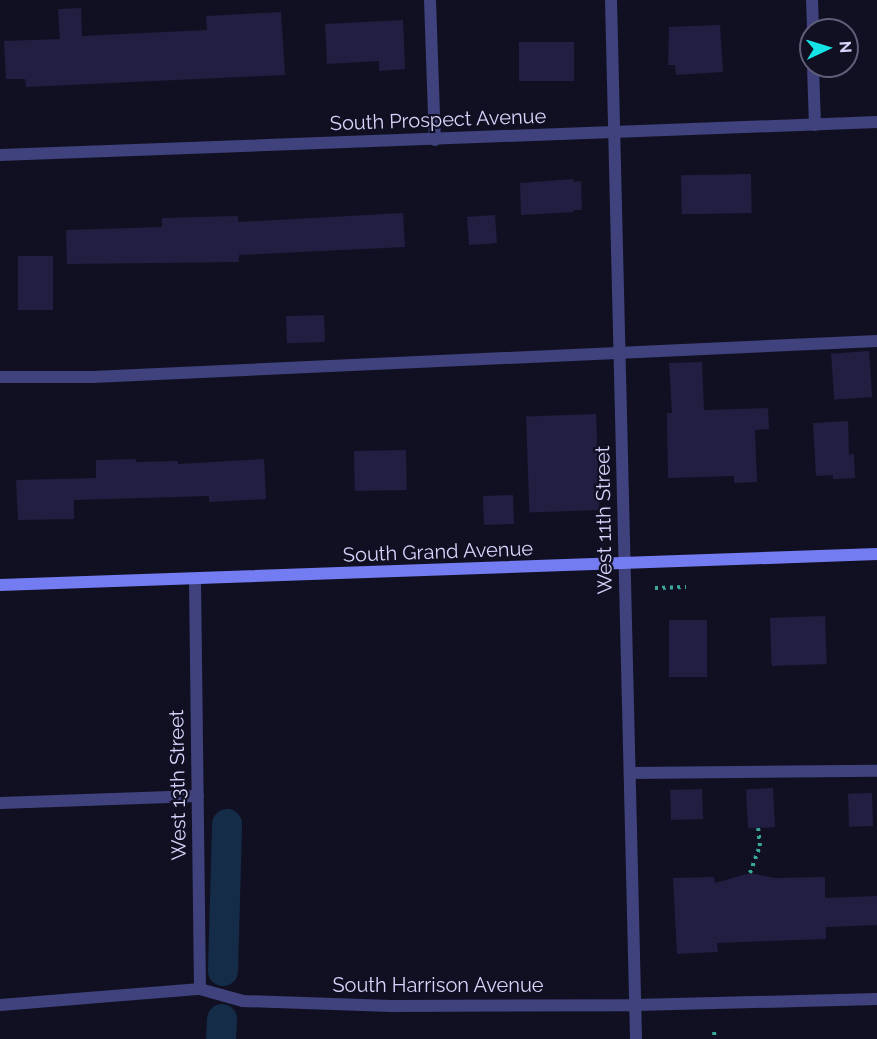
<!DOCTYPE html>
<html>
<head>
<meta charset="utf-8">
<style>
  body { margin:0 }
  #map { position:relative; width:877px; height:1039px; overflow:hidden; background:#111022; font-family:Raleway,sans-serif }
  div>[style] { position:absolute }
  .canal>* { height:30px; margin:-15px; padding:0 15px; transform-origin:15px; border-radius:15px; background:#142c47 }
  .building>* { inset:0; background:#221e41; transform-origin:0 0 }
  .path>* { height:4px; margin-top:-2px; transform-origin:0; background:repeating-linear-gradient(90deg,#3aa999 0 3px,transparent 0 7.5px) }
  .lane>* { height:12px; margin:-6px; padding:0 6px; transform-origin:6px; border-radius:6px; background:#3f427c }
  .street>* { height:12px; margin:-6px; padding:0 6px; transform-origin:6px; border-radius:6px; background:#3f427c }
  .secondary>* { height:12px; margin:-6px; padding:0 6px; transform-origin:6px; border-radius:6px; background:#747cf2 }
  span { translate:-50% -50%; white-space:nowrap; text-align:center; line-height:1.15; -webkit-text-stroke:4.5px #111022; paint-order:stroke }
  .street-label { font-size:20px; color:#d5d4fb }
  .north { position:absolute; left:799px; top:18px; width:60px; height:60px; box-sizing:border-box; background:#111022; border:2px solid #5f5e79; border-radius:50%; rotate:86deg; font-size:16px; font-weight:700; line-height:24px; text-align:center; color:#d5d4fb }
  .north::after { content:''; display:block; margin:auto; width:21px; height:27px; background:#16e3e6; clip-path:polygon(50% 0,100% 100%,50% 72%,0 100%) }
</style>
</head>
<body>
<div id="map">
  <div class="canal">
    <div style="left:223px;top:971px;width:147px;rotate:-88.4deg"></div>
    <div style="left:221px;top:1039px;width:20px;rotate:-87deg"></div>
  </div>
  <div class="building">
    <div style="clip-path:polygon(81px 8px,82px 36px,207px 30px,206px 16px,281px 12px,285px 75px,26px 87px,25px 79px,6px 79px,4px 41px,60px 39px,58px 9px)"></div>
    <div style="clip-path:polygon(403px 20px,405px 69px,379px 71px,379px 61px,327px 64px,325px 24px)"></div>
    <div style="clip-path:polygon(720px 25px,723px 72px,676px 75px,675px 65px,668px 65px,669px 27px)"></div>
    <div style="left:574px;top:42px;width:39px;height:55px;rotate:90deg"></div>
    <div style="left:751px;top:174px;width:39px;height:70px;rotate:89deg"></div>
    <div style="clip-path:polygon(573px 179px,574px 182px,581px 181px,582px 210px,574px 210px,574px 212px,521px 215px,520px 183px)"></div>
    <div style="clip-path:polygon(403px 213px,405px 247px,239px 255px,239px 262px,67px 264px,66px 230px,162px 227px,162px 218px,238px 216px,238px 222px)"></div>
    <div style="left:495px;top:215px;width:28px;height:28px;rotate:86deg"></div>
    <div style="left:18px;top:256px;width:35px;height:54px"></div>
    <div style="left:324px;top:315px;width:27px;height:38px;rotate:88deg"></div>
    <div style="left:869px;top:351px;width:46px;height:38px;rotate:86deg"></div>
    <div style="clip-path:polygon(702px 362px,704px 410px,768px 408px,769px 429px,755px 430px,757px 482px,734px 483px,734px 476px,668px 478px,667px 413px,672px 413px,669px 363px)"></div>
    <div style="left:596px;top:414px;width:96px;height:70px;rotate:88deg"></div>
    <div style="clip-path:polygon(848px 421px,849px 455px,854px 454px,855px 478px,833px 479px,833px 475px,816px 476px,813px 423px)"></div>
    <div style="left:406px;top:450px;width:40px;height:52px;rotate:89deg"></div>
    <div style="clip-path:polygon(136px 459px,136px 462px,178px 461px,178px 464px,264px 459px,266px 499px,209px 502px,209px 496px,74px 500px,74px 519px,18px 520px,16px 480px,96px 478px,96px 460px)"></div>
    <div style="left:513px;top:495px;width:29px;height:30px;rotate:88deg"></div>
    <div style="left:825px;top:616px;width:48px;height:55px;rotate:88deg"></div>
    <div style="left:669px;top:620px;width:38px;height:57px"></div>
    <div style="left:773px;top:788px;width:39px;height:27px;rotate:87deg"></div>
    <div style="left:702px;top:789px;width:30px;height:32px;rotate:88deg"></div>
    <div style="left:872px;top:793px;width:33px;height:24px;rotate:88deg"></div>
    <div style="clip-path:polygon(750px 873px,775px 878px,825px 877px,825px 898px,877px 896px,877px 925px,826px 927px,826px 939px,717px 943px,718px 952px,677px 954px,673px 878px,714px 877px,715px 883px)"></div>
  </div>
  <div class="path">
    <div style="left:655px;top:588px;width:31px;rotate:-2deg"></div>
    <div style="left:750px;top:873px;width:29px;rotate:-70deg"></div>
    <div style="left:760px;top:846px;width:18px;rotate:-96deg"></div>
    <div style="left:714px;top:1032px;width:7px;rotate:82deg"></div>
  </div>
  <div class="lane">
    <div style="left:430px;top:0;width:140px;rotate:88deg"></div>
    <div style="left:812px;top:0;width:30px;rotate:88deg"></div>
    <div style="left:813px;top:66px;width:59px;rotate:88.1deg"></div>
    <div style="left:0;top:377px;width:93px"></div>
    <div style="left:93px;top:377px;width:785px;rotate:-2.63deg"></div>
    <div style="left:630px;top:773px;width:247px;rotate:-0.5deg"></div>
    <div style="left:0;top:803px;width:198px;rotate:-2deg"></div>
  </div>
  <div class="street">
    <div style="left:611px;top:0;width:1039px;rotate:88.62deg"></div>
    <div style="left:0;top:155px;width:878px;rotate:-2.15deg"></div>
    <div style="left:195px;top:580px;width:409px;rotate:89.3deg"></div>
    <div style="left:0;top:1005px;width:201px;rotate:-4.6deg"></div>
    <div style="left:200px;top:989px;width:45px;rotate:15.6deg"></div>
    <div style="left:243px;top:1001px;width:148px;rotate:1.9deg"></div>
    <div style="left:391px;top:1006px;width:244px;rotate:-0.2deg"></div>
    <div style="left:635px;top:1005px;width:242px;rotate:-1.4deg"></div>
  </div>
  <div class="secondary">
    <div style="left:0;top:585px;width:878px;rotate:-2.02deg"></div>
  </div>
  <div class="street-label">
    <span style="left:438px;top:120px;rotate:-2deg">South Prospect Avenue</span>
    <span style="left:604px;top:520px;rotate:-91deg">West 11th Street</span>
    <span style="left:438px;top:552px;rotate:-2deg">South Grand Avenue</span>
    <span style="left:178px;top:785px;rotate:-91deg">West 13th Street</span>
    <span style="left:438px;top:985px">South Harrison Avenue</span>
  </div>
  <div class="north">N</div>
</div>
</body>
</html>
